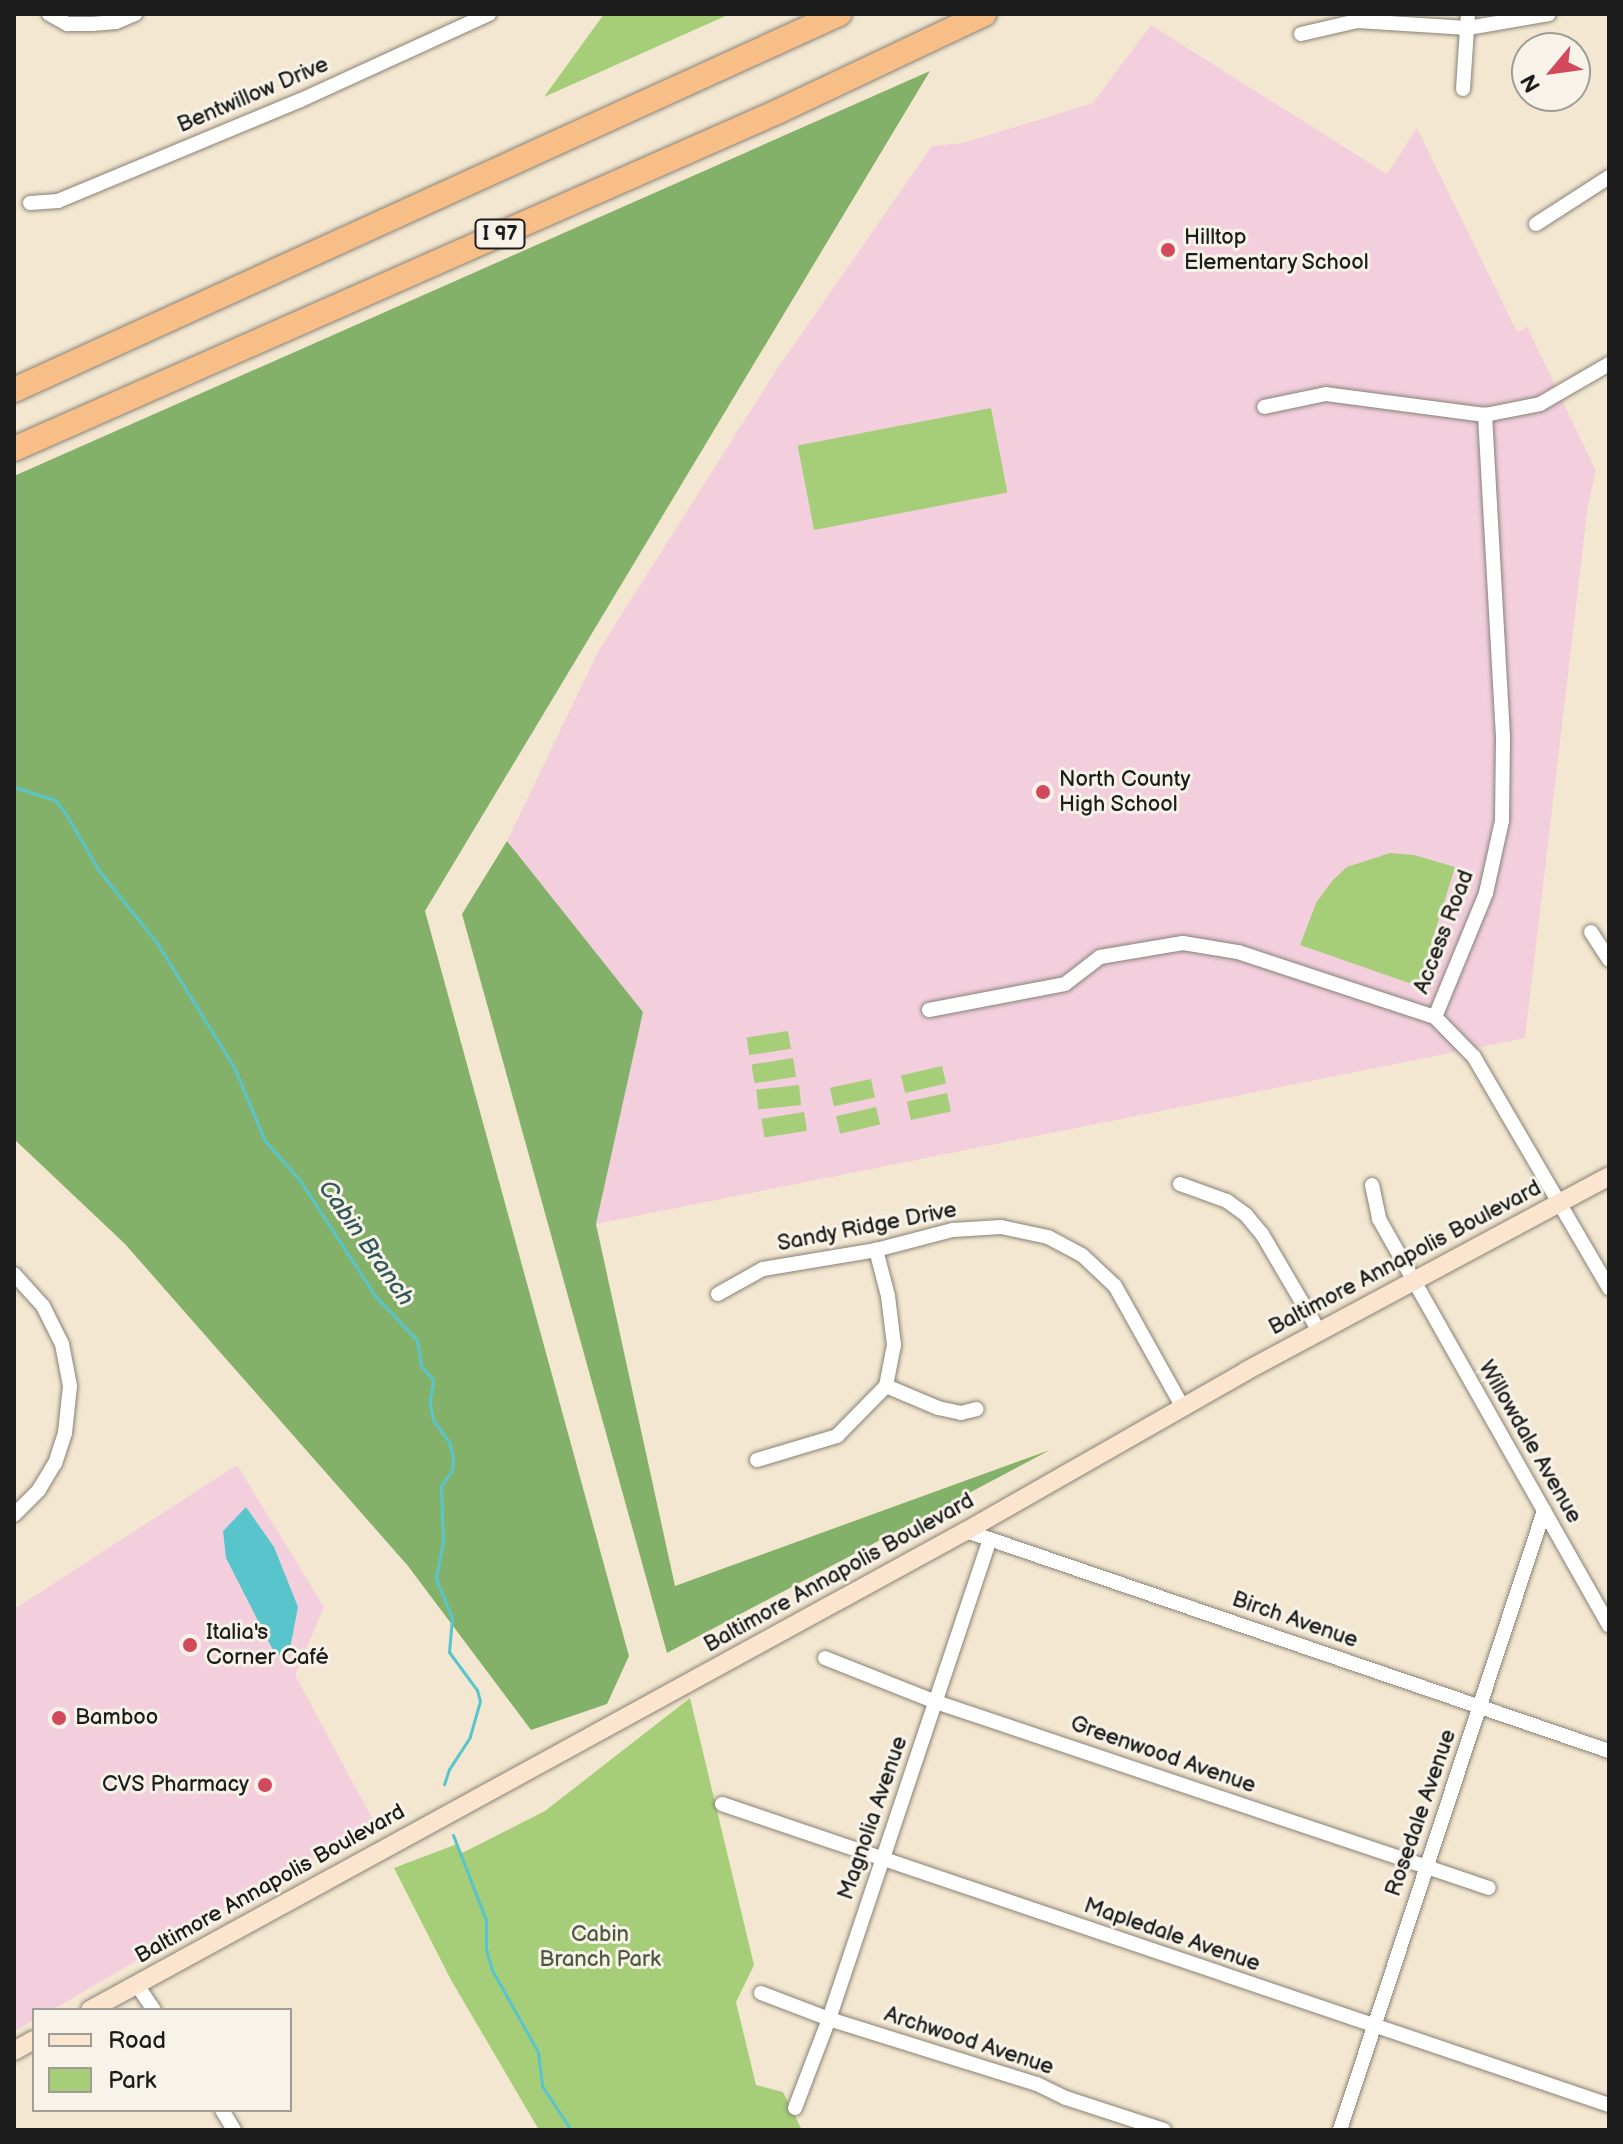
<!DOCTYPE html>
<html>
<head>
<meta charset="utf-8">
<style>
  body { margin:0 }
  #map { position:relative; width:1623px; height:2144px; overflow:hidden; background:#f4e7d1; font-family:"Balsamiq Sans",sans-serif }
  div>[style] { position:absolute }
  .built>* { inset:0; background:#f3cfde }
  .green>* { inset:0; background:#a6ce79; transform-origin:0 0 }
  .forest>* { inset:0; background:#84b169 }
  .water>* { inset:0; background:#58c5cd }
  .stream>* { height:3px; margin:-1.5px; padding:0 1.5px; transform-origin:1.5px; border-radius:1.5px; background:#58c5cd }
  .roads { filter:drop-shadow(0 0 2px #888276) drop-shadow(0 0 2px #888276) }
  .street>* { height:14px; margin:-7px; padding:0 7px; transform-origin:7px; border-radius:7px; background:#fff }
  .secondary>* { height:18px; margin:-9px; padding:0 9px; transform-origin:9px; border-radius:9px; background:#fce5cf }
  .highway>* { height:24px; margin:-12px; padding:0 12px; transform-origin:12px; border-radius:12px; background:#f7be88 }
  .dots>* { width:22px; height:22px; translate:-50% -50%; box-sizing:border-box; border:4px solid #f7f3e8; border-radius:50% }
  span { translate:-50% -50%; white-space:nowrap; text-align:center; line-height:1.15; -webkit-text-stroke:6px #f7f3e8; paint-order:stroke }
  .shield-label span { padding:2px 6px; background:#f7f3e8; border:2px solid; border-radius:6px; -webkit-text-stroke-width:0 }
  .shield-label { font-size:20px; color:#1c1c1c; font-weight:700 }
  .street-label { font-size:22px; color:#1c1c1c }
  .poi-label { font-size:22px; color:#1c1c1c }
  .left { translate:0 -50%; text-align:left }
  .right { translate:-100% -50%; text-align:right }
  .park-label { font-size:22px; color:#4c5a3d }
  .water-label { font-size:24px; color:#31575a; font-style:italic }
  .frame { position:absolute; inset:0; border:16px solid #1c1c1c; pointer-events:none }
  .legend { position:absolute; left:32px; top:2008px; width:260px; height:104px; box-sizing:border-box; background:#f7f3e8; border:2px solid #9f9d96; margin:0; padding:10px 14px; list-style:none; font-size:24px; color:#1c1c1c }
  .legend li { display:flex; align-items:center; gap:16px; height:40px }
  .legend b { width:40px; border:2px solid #9f9d96 }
  .north { position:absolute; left:1511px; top:32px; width:80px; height:80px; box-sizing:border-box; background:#f7f3e8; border:2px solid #9f9d96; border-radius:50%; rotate:241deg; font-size:22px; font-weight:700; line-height:32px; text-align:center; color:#1c1c1c }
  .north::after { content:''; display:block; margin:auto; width:28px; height:36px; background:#d1495b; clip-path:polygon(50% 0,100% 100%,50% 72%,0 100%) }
</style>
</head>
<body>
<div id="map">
  <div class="built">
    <div style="clip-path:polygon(1151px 25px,1387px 174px,1417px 128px,1517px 332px,1527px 327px,1596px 471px,1588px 505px,1525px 1038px,596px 1224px,643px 1012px,507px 841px,599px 650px,777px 369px,932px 146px,963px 143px,1093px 103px)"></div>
    <div style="clip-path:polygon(237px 1465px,324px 1607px,295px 1675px,374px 1822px,52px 2010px,34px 2010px,34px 2020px,14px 2032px,14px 1609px)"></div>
  </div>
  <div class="green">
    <div style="clip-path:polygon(604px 14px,730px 14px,544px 97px)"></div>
    <div style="left:991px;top:408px;width:86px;height:197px;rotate:79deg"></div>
    <div style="clip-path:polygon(1390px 853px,1414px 855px,1455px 867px,1420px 980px,1409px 983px,1300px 945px,1317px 901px,1333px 880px,1347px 867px)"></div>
    <div style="left:788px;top:1031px;width:18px;height:42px;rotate:81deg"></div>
    <div style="left:793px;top:1058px;width:19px;height:42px;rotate:81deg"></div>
    <div style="left:942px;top:1066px;width:18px;height:42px;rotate:77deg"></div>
    <div style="left:871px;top:1079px;width:19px;height:42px;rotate:78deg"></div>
    <div style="left:799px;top:1085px;width:20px;height:43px;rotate:84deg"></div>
    <div style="left:947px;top:1093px;width:19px;height:41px;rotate:78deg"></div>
    <div style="left:876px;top:1107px;width:18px;height:41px;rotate:77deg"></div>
    <div style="left:804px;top:1112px;width:19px;height:43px;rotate:81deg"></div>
    <div style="clip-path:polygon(690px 1698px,754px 1965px,736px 2002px,756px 2085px,783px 2092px,802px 2130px,539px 2130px,451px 1980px,394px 1868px,457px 1844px,462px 1853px,545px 1811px)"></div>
  </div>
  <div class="forest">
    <div style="clip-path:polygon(930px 71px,425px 911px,629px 1656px,607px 1704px,531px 1730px,408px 1566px,125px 1244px,14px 1139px,14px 476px)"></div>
    <div style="clip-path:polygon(507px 841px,643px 1012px,596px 1224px,675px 1586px,1050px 1450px,667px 1653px,462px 914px)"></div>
  </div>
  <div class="water">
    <div style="clip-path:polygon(246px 1507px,274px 1547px,298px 1607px,289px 1653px,276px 1656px,226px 1558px,223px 1531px)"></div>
  </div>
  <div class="stream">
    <div style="left:14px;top:787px;width:43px;rotate:17.6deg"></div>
    <div style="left:55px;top:800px;width:14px;rotate:51deg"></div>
    <div style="left:64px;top:811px;width:71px;rotate:59.5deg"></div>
    <div style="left:100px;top:872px;width:91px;rotate:51.2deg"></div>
    <div style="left:157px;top:943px;width:146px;rotate:58.2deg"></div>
    <div style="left:234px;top:1067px;width:80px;rotate:67.3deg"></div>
    <div style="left:265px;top:1141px;width:51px;rotate:48.2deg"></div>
    <div style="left:299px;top:1179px;width:141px;rotate:56.9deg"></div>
    <div style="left:376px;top:1297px;width:59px;rotate:46.4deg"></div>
    <div style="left:417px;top:1340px;width:26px;rotate:81deg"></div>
    <div style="left:421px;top:1366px;width:18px;rotate:49deg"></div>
    <div style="left:433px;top:1380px;width:22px;rotate:98deg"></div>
    <div style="left:430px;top:1402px;width:18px;rotate:81deg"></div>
    <div style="left:433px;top:1420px;width:27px;rotate:54deg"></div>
    <div style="left:449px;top:1442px;width:16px;rotate:76deg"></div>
    <div style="left:453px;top:1458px;width:12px;rotate:95deg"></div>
    <div style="left:452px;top:1470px;width:19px;rotate:125deg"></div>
    <div style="left:441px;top:1486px;width:56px;rotate:88deg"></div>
    <div style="left:443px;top:1542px;width:38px;rotate:101deg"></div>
    <div style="left:436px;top:1579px;width:42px;rotate:67.7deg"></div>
    <div style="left:452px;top:1618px;width:34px;rotate:95deg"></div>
    <div style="left:449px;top:1652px;width:47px;rotate:53.6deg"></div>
    <div style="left:477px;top:1690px;width:11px;rotate:75deg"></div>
    <div style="left:480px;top:1701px;width:37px;rotate:106deg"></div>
    <div style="left:470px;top:1737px;width:38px;rotate:123deg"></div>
    <div style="left:449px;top:1769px;width:16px;rotate:108deg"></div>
    <div style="left:453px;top:1835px;width:91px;rotate:68.8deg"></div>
    <div style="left:486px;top:1920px;width:29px;rotate:90deg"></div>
    <div style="left:486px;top:1949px;width:22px;rotate:74deg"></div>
    <div style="left:492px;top:1970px;width:94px;rotate:60.7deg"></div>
    <div style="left:538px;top:2052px;width:34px;rotate:83deg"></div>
    <div style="left:542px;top:2086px;width:53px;rotate:56.6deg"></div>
  </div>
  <div class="roads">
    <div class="street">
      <div style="left:49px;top:14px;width:21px;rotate:29deg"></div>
      <div style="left:67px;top:24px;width:25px"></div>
      <div style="left:92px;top:24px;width:24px;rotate:-5deg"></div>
      <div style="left:116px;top:22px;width:21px;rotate:-23deg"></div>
      <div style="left:1301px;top:34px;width:57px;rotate:-13.1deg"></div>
      <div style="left:1357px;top:21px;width:111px;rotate:3.6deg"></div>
      <div style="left:1468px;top:28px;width:82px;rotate:-9.8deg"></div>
      <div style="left:1463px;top:89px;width:75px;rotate:-86.2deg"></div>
      <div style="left:30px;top:203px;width:28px;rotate:-4deg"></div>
      <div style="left:58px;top:201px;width:263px;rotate:-22.6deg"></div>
      <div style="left:301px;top:100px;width:207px;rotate:-24.6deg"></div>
      <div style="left:1536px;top:224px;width:87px;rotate:-32.8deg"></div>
      <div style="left:1485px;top:415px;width:56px;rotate:-11.3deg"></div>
      <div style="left:1540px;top:404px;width:80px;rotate:-30.1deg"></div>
      <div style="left:1591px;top:932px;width:33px;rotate:57deg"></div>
      <div style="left:929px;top:1010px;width:138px;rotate:-10.8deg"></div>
      <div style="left:1065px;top:984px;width:44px;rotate:-37.6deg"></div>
      <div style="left:1100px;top:957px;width:84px;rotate:-9.6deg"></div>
      <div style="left:1183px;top:943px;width:56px;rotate:9.3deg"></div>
      <div style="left:1238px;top:952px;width:207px;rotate:18.3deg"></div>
      <div style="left:1435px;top:1017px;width:134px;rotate:-67.6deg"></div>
      <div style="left:1486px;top:893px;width:74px;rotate:-77.5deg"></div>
      <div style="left:1502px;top:821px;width:84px;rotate:-89.3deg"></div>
      <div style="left:1503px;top:737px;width:323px;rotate:-93.2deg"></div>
      <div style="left:1485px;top:415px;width:160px;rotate:-172.5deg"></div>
      <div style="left:1326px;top:394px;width:63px;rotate:168.2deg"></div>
      <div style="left:1435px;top:1017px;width:56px;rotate:45.7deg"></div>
      <div style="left:1474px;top:1057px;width:268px;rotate:59.7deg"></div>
      <div style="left:1180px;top:1184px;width:50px;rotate:19.9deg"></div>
      <div style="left:1227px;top:1201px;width:24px;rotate:36deg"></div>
      <div style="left:1246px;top:1215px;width:25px;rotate:50deg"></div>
      <div style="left:1262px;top:1234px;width:113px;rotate:59.6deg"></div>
      <div style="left:1372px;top:1185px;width:35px;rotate:78deg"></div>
      <div style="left:1379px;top:1219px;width:467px;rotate:60.5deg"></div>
      <div style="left:14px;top:1274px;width:43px;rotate:47.8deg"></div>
      <div style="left:43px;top:1306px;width:42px;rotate:63.4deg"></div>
      <div style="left:62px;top:1344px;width:43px;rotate:79.2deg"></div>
      <div style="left:70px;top:1386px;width:47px;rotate:96.1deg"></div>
      <div style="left:65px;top:1433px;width:32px;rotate:108deg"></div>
      <div style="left:55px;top:1463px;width:31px;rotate:121deg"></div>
      <div style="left:39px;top:1490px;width:35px;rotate:135deg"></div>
      <div style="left:718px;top:1294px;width:51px;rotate:-29.1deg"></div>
      <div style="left:763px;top:1269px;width:115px;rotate:-9.5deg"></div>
      <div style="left:876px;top:1250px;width:80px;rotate:-14.6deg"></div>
      <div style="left:953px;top:1230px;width:48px;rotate:-3.6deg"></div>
      <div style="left:1001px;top:1227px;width:48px;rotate:12deg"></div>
      <div style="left:1048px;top:1237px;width:38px;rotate:28deg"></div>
      <div style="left:1082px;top:1255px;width:45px;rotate:43.2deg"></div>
      <div style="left:1115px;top:1286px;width:137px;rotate:60.8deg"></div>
      <div style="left:886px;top:1386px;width:56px;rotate:22.9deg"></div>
      <div style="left:938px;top:1408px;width:24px;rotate:12deg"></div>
      <div style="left:961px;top:1413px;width:16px;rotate:-14deg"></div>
      <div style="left:757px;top:1460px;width:84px;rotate:-16.7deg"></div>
      <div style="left:837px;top:1436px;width:70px;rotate:-45.6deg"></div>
      <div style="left:886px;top:1386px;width:42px;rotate:-79deg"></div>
      <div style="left:894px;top:1345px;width:49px;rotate:-97deg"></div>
      <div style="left:888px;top:1296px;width:48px;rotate:-104.6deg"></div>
      <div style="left:966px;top:1531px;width:680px;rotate:18.89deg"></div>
      <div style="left:825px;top:1658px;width:119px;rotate:21.6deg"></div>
      <div style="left:936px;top:1702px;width:583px;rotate:18.59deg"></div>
      <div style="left:722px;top:1804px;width:937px;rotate:18.74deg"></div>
      <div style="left:137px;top:1985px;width:30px;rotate:56deg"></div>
      <div style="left:761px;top:1993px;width:73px;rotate:20.9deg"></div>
      <div style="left:829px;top:2019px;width:218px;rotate:17.4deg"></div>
      <div style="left:1037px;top:2084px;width:32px;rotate:26deg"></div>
      <div style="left:1066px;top:2098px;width:103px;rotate:18.1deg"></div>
      <div style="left:795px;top:2108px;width:95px;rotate:-69.1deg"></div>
      <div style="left:829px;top:2019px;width:506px;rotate:-71.46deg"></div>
      <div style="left:222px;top:2110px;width:23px;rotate:59deg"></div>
      <div style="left:1340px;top:2130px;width:652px;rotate:-71.76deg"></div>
    </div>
    <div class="secondary">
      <div style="left:90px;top:2010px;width:998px;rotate:-28.67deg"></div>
      <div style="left:966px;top:1531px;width:322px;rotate:-29.7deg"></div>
      <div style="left:1246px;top:1371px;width:412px;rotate:-28.2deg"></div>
      <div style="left:14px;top:2051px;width:23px;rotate:-29deg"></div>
    </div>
    <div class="highway">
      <div style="left:14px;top:390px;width:907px;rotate:-24.5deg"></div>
      <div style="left:14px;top:449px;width:834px;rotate:-23.83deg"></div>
      <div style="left:777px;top:112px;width:229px;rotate:-25.3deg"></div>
    </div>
  </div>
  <div class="dots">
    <div style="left:1168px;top:250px;background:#d1495b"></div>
    <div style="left:1043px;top:792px;background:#d1495b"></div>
    <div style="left:190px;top:1645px;background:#d1495b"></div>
    <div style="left:59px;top:1718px;background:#d1495b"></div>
    <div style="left:265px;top:1785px;background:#d1495b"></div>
  </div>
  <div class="shield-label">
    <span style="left:500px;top:234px">I 97</span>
  </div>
  <div class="street-label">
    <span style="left:253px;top:95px;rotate:-23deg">Bentwillow Drive</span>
    <span style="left:1444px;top:932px;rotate:-69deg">Access Road</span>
    <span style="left:867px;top:1227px;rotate:-11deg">Sandy Ridge Drive</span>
    <span style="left:1405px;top:1258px;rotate:-28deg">Baltimore Annapolis Boulevard</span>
    <span style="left:1530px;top:1442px;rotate:60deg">Willowdale Avenue</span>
    <span style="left:839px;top:1573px;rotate:-29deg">Baltimore Annapolis Boulevard</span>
    <span style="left:1295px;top:1620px;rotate:19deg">Birch Avenue</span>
    <span style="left:1163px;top:1755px;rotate:19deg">Greenwood Avenue</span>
    <span style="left:1421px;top:1813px;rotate:-71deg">Rosedale Avenue</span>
    <span style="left:873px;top:1818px;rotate:-71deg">Magnolia Avenue</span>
    <span style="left:270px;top:1884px;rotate:-29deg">Baltimore Annapolis Boulevard</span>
    <span style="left:1172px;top:1935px;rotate:19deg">Mapledale Avenue</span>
    <span style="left:969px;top:2041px;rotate:18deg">Archwood Avenue</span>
  </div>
  <div class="poi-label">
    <span class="left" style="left:1184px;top:250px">Hilltop<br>Elementary School</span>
    <span class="left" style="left:1059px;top:792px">North County<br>High School</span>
    <span class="left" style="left:206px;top:1645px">Italia's<br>Corner Café</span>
    <span class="left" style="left:75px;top:1718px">Bamboo</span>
    <span class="right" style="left:249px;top:1785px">CVS Pharmacy</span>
  </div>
  <div class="park-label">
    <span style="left:600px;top:1947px">Cabin<br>Branch Park</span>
  </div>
  <div class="water-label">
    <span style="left:366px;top:1243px;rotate:55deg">Cabin Branch</span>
  </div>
  <div class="frame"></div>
  <ul class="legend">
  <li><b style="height:10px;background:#fce5cf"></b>Road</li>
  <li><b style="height:22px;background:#a6ce79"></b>Park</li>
  </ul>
  <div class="north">N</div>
</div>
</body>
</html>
